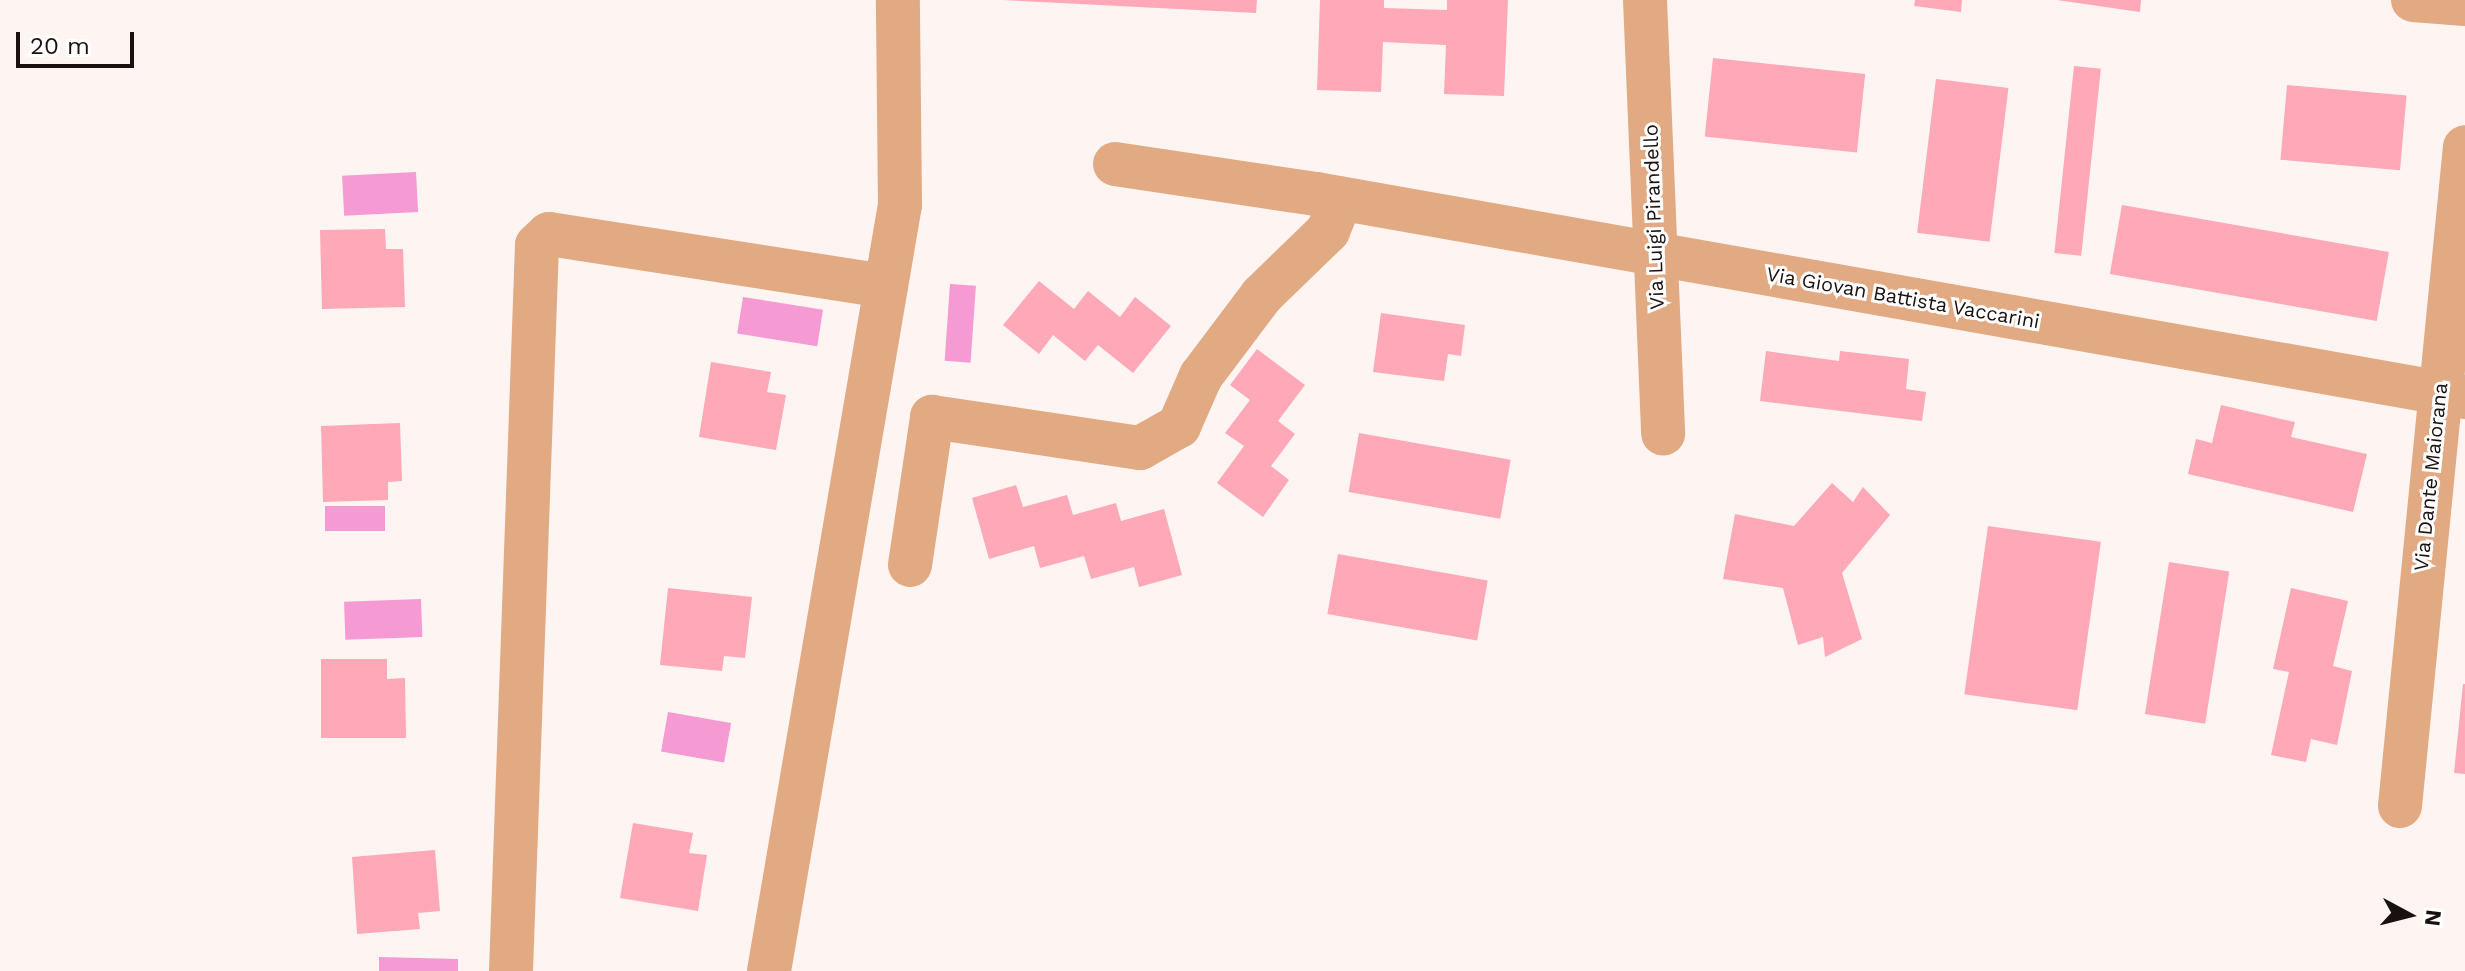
<!DOCTYPE html>
<html>
<head>
<meta charset="utf-8">
<style>
  body { margin:0 }
  #map { position:relative; width:2465px; height:971px; overflow:hidden; background:#fef4f2; font-family:"Work Sans",sans-serif }
  div>[style] { position:absolute }
  .water>* { inset:0; background:#f59ad3; transform-origin:0 0 }
  .building>* { inset:0; background:#fea8b8; transform-origin:0 0 }
  .minor>* { height:44px; margin:-22px; padding:0 22px; transform-origin:22px; border-radius:22px; background:#e2aa82 }
  span { translate:-50% -50%; white-space:nowrap; text-align:center; line-height:1.15; -webkit-text-stroke:6px #fff; paint-order:stroke }
  .street-label { font-size:20px; color:#19110f }
  .north { position:absolute; left:2369px; top:875px; width:80px; height:80px; -webkit-text-stroke:6px #fff; paint-order:stroke; rotate:97deg; font-size:22px; font-weight:700; line-height:32px; text-align:center; color:#19110f }
  .north::after { content:''; display:block; margin:auto; width:28px; height:36px; background:#19110f; clip-path:polygon(50% 0,100% 100%,50% 72%,0 100%) }
  .scale { position:absolute; left:16px; top:32px; width:118px; height:36px; box-sizing:border-box; border:4px solid #19110f; border-top:0; padding-left:10px; font-size:24px; line-height:28px; white-space:nowrap; color:#19110f; -webkit-text-stroke:6px #fff; paint-order:stroke }
</style>
</head>
<body>
<div id="map">
  <div class="water">
    <div style="left:416px;top:172px;width:40px;height:74px;rotate:87deg"></div>
    <div style="left:950px;top:284px;width:26px;height:77px;rotate:4deg"></div>
    <div style="left:743px;top:297px;width:81px;height:37px;rotate:9deg"></div>
    <div style="left:325px;top:506px;width:60px;height:25px"></div>
    <div style="left:421px;top:599px;width:38px;height:77px;rotate:88deg"></div>
    <div style="left:668px;top:712px;width:64px;height:40px;rotate:10deg"></div>
    <div style="clip-path:polygon(379px 957px,458px 959px,458px 971px,379px 971px)"></div>
  </div>
  <div class="building">
    <div style="clip-path:polygon(1002px 0,1257px 0,1256px 13px)"></div>
    <div style="clip-path:polygon(1320px 0,1384px 0,1384px 8px,1447px 10px,1447px 0,1508px 0,1504px 96px,1444px 94px,1446px 45px,1383px 42px,1381px 92px,1317px 90px)"></div>
    <div style="clip-path:polygon(1915px 0,1962px 0,1961px 12px,1914px 6px)"></div>
    <div style="clip-path:polygon(2057px 0,2141px 0,2140px 12px)"></div>
    <div style="left:1713px;top:58px;width:153px;height:79px;rotate:6deg"></div>
    <div style="left:2074px;top:66px;width:27px;height:188px;rotate:6deg"></div>
    <div style="left:1936px;top:79px;width:73px;height:155px;rotate:7deg"></div>
    <div style="left:2287px;top:85px;width:120px;height:75px;rotate:5deg"></div>
    <div style="left:2122px;top:205px;width:271px;height:70px;rotate:10deg"></div>
    <div style="clip-path:polygon(385px 229px,386px 249px,403px 249px,405px 307px,322px 309px,320px 230px)"></div>
    <div style="clip-path:polygon(1039px 281px,1074px 309px,1088px 291px,1120px 317px,1135px 297px,1171px 326px,1133px 373px,1098px 345px,1085px 361px,1053px 335px,1039px 354px,1003px 325px)"></div>
    <div style="clip-path:polygon(1381px 313px,1465px 325px,1461px 356px,1448px 354px,1444px 381px,1373px 372px)"></div>
    <div style="clip-path:polygon(1257px 349px,1305px 385px,1278px 421px,1295px 434px,1271px 466px,1289px 480px,1263px 517px,1217px 483px,1244px 446px,1225px 433px,1250px 400px,1230px 385px)"></div>
    <div style="clip-path:polygon(1766px 351px,1839px 361px,1840px 351px,1909px 359px,1906px 389px,1926px 392px,1922px 421px,1760px 401px)"></div>
    <div style="clip-path:polygon(711px 362px,771px 372px,767px 392px,786px 395px,776px 450px,699px 437px)"></div>
    <div style="clip-path:polygon(2221px 405px,2295px 422px,2291px 437px,2367px 454px,2353px 512px,2188px 474px,2196px 439px,2212px 443px)"></div>
    <div style="clip-path:polygon(400px 423px,402px 481px,388px 482px,388px 500px,323px 502px,321px 426px)"></div>
    <div style="left:1359px;top:433px;width:154px;height:60px;rotate:10deg"></div>
    <div style="clip-path:polygon(1832px 483px,1853px 502px,1863px 487px,1890px 515px,1842px 573px,1862px 639px,1825px 657px,1823px 637px,1798px 645px,1783px 588px,1723px 579px,1735px 514px,1794px 526px)"></div>
    <div style="clip-path:polygon(1016px 485px,1023px 507px,1067px 495px,1073px 515px,1116px 503px,1121px 521px,1164px 509px,1182px 575px,1139px 587px,1134px 567px,1091px 579px,1084px 556px,1040px 568px,1034px 546px,989px 559px,972px 498px)"></div>
    <div style="left:1988px;top:526px;width:114px;height:170px;rotate:8deg"></div>
    <div style="left:1338px;top:554px;width:152px;height:61px;rotate:10deg"></div>
    <div style="left:2169px;top:562px;width:61px;height:154px;rotate:9deg"></div>
    <div style="clip-path:polygon(668px 588px,752px 597px,745px 658px,724px 656px,722px 671px,660px 665px)"></div>
    <div style="clip-path:polygon(2291px 588px,2348px 601px,2333px 666px,2352px 671px,2337px 745px,2311px 739px,2306px 762px,2271px 755px,2289px 672px,2273px 669px)"></div>
    <div style="clip-path:polygon(321px 659px,387px 659px,387px 679px,405px 678px,406px 738px,321px 738px)"></div>
    <div style="clip-path:polygon(2463px 684px,2465px 684px,2465px 774px,2454px 773px)"></div>
    <div style="clip-path:polygon(633px 823px,693px 833px,689px 853px,707px 855px,698px 911px,620px 898px)"></div>
    <div style="clip-path:polygon(435px 850px,440px 911px,418px 913px,420px 929px,357px 934px,352px 857px)"></div>
  </div>
  <div class="minor">
    <div style="left:1645px;top:0;width:434px;rotate:87.6deg"></div>
    <div style="left:2413px;top:0;width:52px;rotate:4.4deg"></div>
    <div style="left:1115px;top:164px;width:203px;rotate:8.5deg"></div>
    <div style="left:1316px;top:194px;width:1167px;rotate:10.02deg"></div>
    <div style="left:910px;top:565px;width:150px;rotate:-81.5deg"></div>
    <div style="left:932px;top:417px;width:210px;rotate:8.5deg"></div>
    <div style="left:1140px;top:448px;width:45px;rotate:-29.4deg"></div>
    <div style="left:1179px;top:426px;width:55px;rotate:-66.3deg"></div>
    <div style="left:1201px;top:376px;width:101px;rotate:-53deg"></div>
    <div style="left:1262px;top:295px;width:92px;rotate:-44.1deg"></div>
    <div style="left:1328px;top:231px;width:35px;rotate:-68deg"></div>
    <div style="left:2400px;top:806px;width:662px;rotate:-84.37deg"></div>
    <div style="left:511px;top:971px;width:726px;rotate:-87.95deg"></div>
    <div style="left:537px;top:245px;width:16px;rotate:-43deg"></div>
    <div style="left:549px;top:234px;width:341px;rotate:8.8deg"></div>
    <div style="left:769px;top:971px;width:777px;rotate:-80.3deg"></div>
    <div style="left:900px;top:205px;width:205px;rotate:-90.6deg"></div>
  </div>
  <div class="street-label">
    <span style="left:1654px;top:217px;rotate:-92deg">Via Luigi Pirandello</span>
    <span style="left:1903px;top:298px;rotate:10deg">Via Giovan Battista Vaccarini</span>
    <span style="left:2431px;top:477px;rotate:-84deg">Via Dante Maiorana</span>
  </div>
  <div class="north">N</div>
  <div class="scale">20 m</div>
</div>
</body>
</html>
